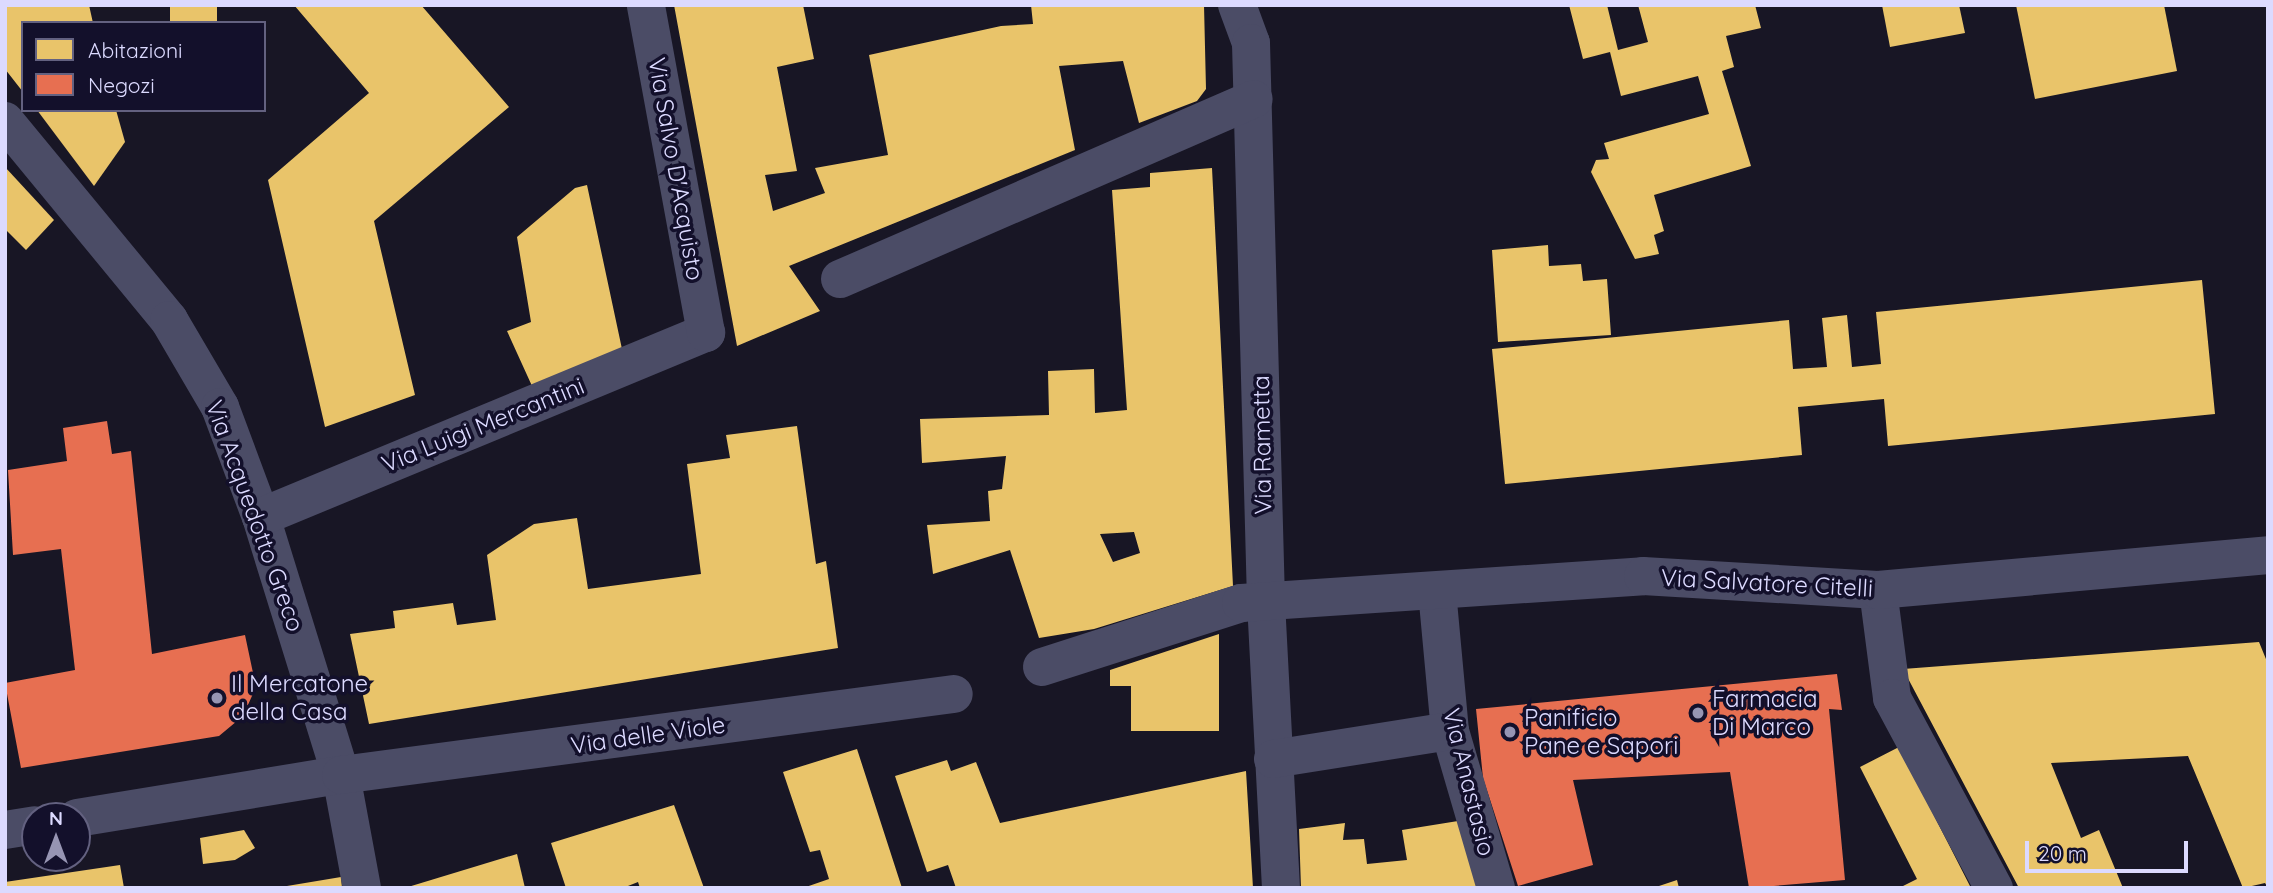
<!DOCTYPE html>
<html>
<head>
<meta charset="utf-8">
<style>
  body { margin:0 }
  #map { position:relative; width:2273px; height:893px; overflow:hidden; background:#181625; font-family:Quicksand,sans-serif }
  div>[style] { position:absolute }
  .homes>* { inset:0; background:#e9c46a; transform-origin:0 0 }
  .shops>* { inset:0; background:#e76f51 }
  .minor>* { height:38px; margin:-19px; padding:0 19px; transform-origin:19px; border-radius:19px; background:#4b4c66 }
  .dots>* { width:19px; height:19px; translate:-50% -50%; box-sizing:border-box; border:4px solid #13102b; border-radius:50% }
  span { translate:-50% -50%; white-space:nowrap; text-align:center; line-height:1.15; -webkit-text-stroke:7px #13102b; paint-order:stroke }
  .street-label { font-size:24px; color:#dcdaff }
  .poi-label { font-size:24px; color:#dcdaff }
  .left { translate:0 -50%; text-align:left }
  .frame { position:absolute; inset:0; border:7px solid #dcdaff; pointer-events:none }
  .legend { position:absolute; left:21px; top:21px; width:245px; height:91px; box-sizing:border-box; background:#13102b; border:2px solid #636180; margin:0; padding:9px 12px; list-style:none; font-size:21px; color:#dcdaff }
  .legend li { display:flex; align-items:center; gap:14px; height:35px }
  .legend b { width:35px; border:2px solid #636180 }
  .north { position:absolute; left:21px; top:802px; width:70px; height:70px; box-sizing:border-box; background:#13102b; border:2px solid #636180; border-radius:50%; rotate:0deg; font-size:19px; font-weight:700; line-height:28px; text-align:center; color:#dcdaff }
  .north::after { content:''; display:block; margin:auto; width:24px; height:32px; background:#9795b3; clip-path:polygon(50% 0,100% 100%,50% 72%,0 100%) }
  .scale { position:absolute; left:2025px; top:841px; width:163px; height:32px; box-sizing:border-box; border:4px solid #dcdaff; border-top:0; padding-left:9px; font-size:21px; line-height:24px; white-space:nowrap; color:#dcdaff; -webkit-text-stroke:5px #13102b; paint-order:stroke }
</style>
</head>
<body>
<div id="map">
  <div class="homes">
    <div style="clip-path:polygon(5px 5px,89px 5px,93px 23px,23px 23px,23px 92px,5px 69px)"></div>
    <div style="left:170px;top:5px;width:47px;height:18px"></div>
    <div style="clip-path:polygon(294px 5px,421px 5px,509px 107px,374px 221px,415px 395px,325px 427px,268px 180px,369px 93px)"></div>
    <div style="clip-path:polygon(674px 5px,803px 5px,814px 59px,777px 67px,797px 171px,765px 175px,773px 211px,825px 193px,815px 168px,888px 155px,869px 55px,1001px 26px,1033px 24px,1031px 5px,1204px 5px,1206px 89px,1197px 101px,1139px 123px,1123px 61px,1059px 66px,1075px 150px,789px 266px,820px 311px,737px 346px)"></div>
    <div style="clip-path:polygon(1569px 5px,1607px 5px,1618px 50px,1648px 42px,1638px 5px,1755px 5px,1761px 28px,1726px 36px,1734px 67px,1722px 71px,1751px 166px,1654px 195px,1664px 231px,1654px 235px,1659px 254px,1635px 259px,1591px 172px,1596px 160px,1609px 159px,1604px 143px,1709px 114px,1698px 76px,1621px 96px,1610px 52px,1583px 59px)"></div>
    <div style="clip-path:polygon(1882px 5px,1959px 5px,1965px 33px,1890px 47px)"></div>
    <div style="clip-path:polygon(2016px 5px,2164px 5px,2177px 71px,2035px 99px)"></div>
    <div style="clip-path:polygon(37px 110px,116px 110px,125px 142px,94px 186px)"></div>
    <div style="clip-path:polygon(5px 167px,54px 220px,26px 250px,5px 229px)"></div>
    <div style="clip-path:polygon(evenodd,1212px 168px,1233px 586px,1094px 629px,1039px 638px,1010px 550px,933px 574px,927px 525px,990px 521px,988px 491px,1002px 489px,1006px 456px,922px 463px,920px 419px,1049px 415px,1048px 371px,1094px 369px,1095px 413px,1127px 410px,1112px 190px,1150px 187px,1150px 173px,1212px 168px,1134px 532px,1140px 553px,1113px 562px,1100px 534px,1134px 532px)"></div>
    <div style="clip-path:polygon(587px 185px,622px 349px,532px 386px,507px 331px,531px 322px,517px 237px,575px 188px)"></div>
    <div style="clip-path:polygon(1548px 245px,1549px 266px,1581px 264px,1583px 281px,1607px 279px,1611px 335px,1498px 342px,1492px 250px)"></div>
    <div style="clip-path:polygon(2202px 280px,2215px 414px,1888px 446px,1884px 399px,1798px 407px,1802px 455px,1505px 484px,1492px 349px,1789px 320px,1793px 369px,1827px 367px,1822px 318px,1847px 315px,1852px 367px,1881px 364px,1876px 312px)"></div>
    <div style="clip-path:polygon(797px 426px,816px 564px,826px 561px,838px 648px,369px 724px,350px 634px,395px 628px,393px 611px,453px 603px,457px 625px,496px 620px,487px 555px,534px 524px,577px 518px,588px 589px,701px 574px,687px 464px,730px 458px,726px 435px)"></div>
    <div style="clip-path:polygon(1219px 634px,1219px 731px,1131px 731px,1131px 686px,1110px 686px,1110px 670px)"></div>
    <div style="clip-path:polygon(2259px 642px,2268px 664px,2268px 888px,2265px 883px,2243px 888px,2188px 756px,2051px 763px,2081px 838px,2099px 830px,2123px 888px,2019px 888px,1903px 669px)"></div>
    <div style="clip-path:polygon(1899px 747px,1971px 888px,1899px 888px,1917px 879px,1860px 767px)"></div>
    <div style="clip-path:polygon(857px 749px,902px 888px,803px 888px,829px 879px,820px 850px,810px 852px,783px 772px)"></div>
    <div style="clip-path:polygon(947px 760px,951px 771px,976px 762px,1000px 823px,1246px 771px,1253px 888px,956px 888px,948px 865px,927px 872px,895px 776px)"></div>
    <div style="clip-path:polygon(674px 805px,704px 888px,640px 888px,638px 882px,623px 888px,566px 888px,551px 843px)"></div>
    <div style="clip-path:polygon(1458px 821px,1479px 888px,1301px 888px,1299px 829px,1345px 823px,1343px 840px,1364px 839px,1367px 864px,1407px 860px,1402px 830px)"></div>
    <div style="clip-path:polygon(244px 830px,255px 848px,235px 860px,203px 864px,200px 838px)"></div>
    <div style="clip-path:polygon(517px 854px,525px 888px,409px 888px,408px 887px)"></div>
    <div style="clip-path:polygon(120px 865px,124px 888px,5px 888px,5px 882px)"></div>
    <div style="clip-path:polygon(341px 877px,342px 888px,287px 888px,287px 886px)"></div>
    <div style="clip-path:polygon(1677px 880px,1679px 888px,1656px 888px,1656px 887px)"></div>
  </div>
  <div class="shops">
    <div style="clip-path:polygon(107px 421px,112px 454px,131px 451px,152px 654px,245px 635px,256px 687px,243px 716px,219px 736px,21px 768px,5px 683px,75px 670px,61px 549px,13px 555px,8px 470px,67px 461px,63px 428px)"></div>
    <div style="clip-path:polygon(1837px 674px,1842px 710px,1829px 709px,1845px 880px,1749px 888px,1730px 772px,1573px 780px,1593px 865px,1518px 886px,1483px 778px,1476px 709px)"></div>
  </div>
  <div class="minor">
    <div style="left:1237px;top:5px;width:40px;rotate:69.8deg"></div>
    <div style="left:1251px;top:43px;width:559px;rotate:88.46deg"></div>
    <div style="left:1266px;top:602px;width:286px;rotate:87deg"></div>
    <div style="left:5px;top:121px;width:258px;rotate:50.5deg"></div>
    <div style="left:169px;top:320px;width:101px;rotate:59.6deg"></div>
    <div style="left:220px;top:407px;width:117px;rotate:69.6deg"></div>
    <div style="left:261px;top:517px;width:270px;rotate:72.8deg"></div>
    <div style="left:341px;top:775px;width:115px;rotate:79.5deg"></div>
    <div style="left:840px;top:279px;width:451px;rotate:-23.5deg"></div>
    <div style="left:261px;top:517px;width:482px;rotate:-22.5deg"></div>
    <div style="left:706px;top:333px;width:333px;rotate:-100.4deg"></div>
    <div style="left:1878px;top:590px;width:109px;rotate:82.6deg"></div>
    <div style="left:1892px;top:698px;width:216px;rotate:61.8deg"></div>
    <div style="left:1437px;top:591px;width:141px;rotate:84.7deg"></div>
    <div style="left:1450px;top:731px;width:164px;rotate:73.7deg"></div>
    <div style="left:1042px;top:667px;width:209px;rotate:-17.8deg"></div>
    <div style="left:1241px;top:603px;width:403px;rotate:-3.8deg"></div>
    <div style="left:1643px;top:576px;width:235px;rotate:3.4deg"></div>
    <div style="left:1878px;top:590px;width:392px;rotate:-5.1deg"></div>
    <div style="left:1273px;top:759px;width:179px;rotate:-9deg"></div>
    <div style="left:77px;top:818px;width:267px;rotate:-9.3deg"></div>
    <div style="left:341px;top:775px;width:618px;rotate:-7.53deg"></div>
    <div style="left:5px;top:830px;width:30px;rotate:-9deg"></div>
  </div>
  <div class="dots">
    <div style="left:217px;top:698px;background:#9795b3"></div>
    <div style="left:1698px;top:713px;background:#9795b3"></div>
    <div style="left:1510px;top:732px;background:#9795b3"></div>
  </div>
  <div class="street-label">
    <span style="left:676px;top:169px;rotate:80deg">Via Salvo D'Acquisto</span>
    <span style="left:483px;top:425px;rotate:-22deg">Via Luigi Mercantini</span>
    <span style="left:1262px;top:445px;rotate:-91deg">Via Rametta</span>
    <span style="left:255px;top:516px;rotate:70deg">Via Acquedotto Greco</span>
    <span style="left:1767px;top:583px;rotate:3deg">Via Salvatore Citelli</span>
    <span style="left:648px;top:735px;rotate:-8deg">Via delle Viole</span>
    <span style="left:1469px;top:782px;rotate:76deg">Via Anastasio</span>
  </div>
  <div class="poi-label">
    <span class="left" style="left:231px;top:698px">Il Mercatone<br>della Casa</span>
    <span class="left" style="left:1712px;top:713px">Farmacia<br>Di Marco</span>
    <span class="left" style="left:1524px;top:732px">Panificio<br>Pane e Sapori</span>
  </div>
  <div class="frame"></div>
  <ul class="legend">
  <li><b style="height:19px;background:#e9c46a"></b>Abitazioni</li>
  <li><b style="height:19px;background:#e76f51"></b>Negozi</li>
  </ul>
  <div class="north">N</div>
  <div class="scale">20 m</div>
</div>
</body>
</html>
